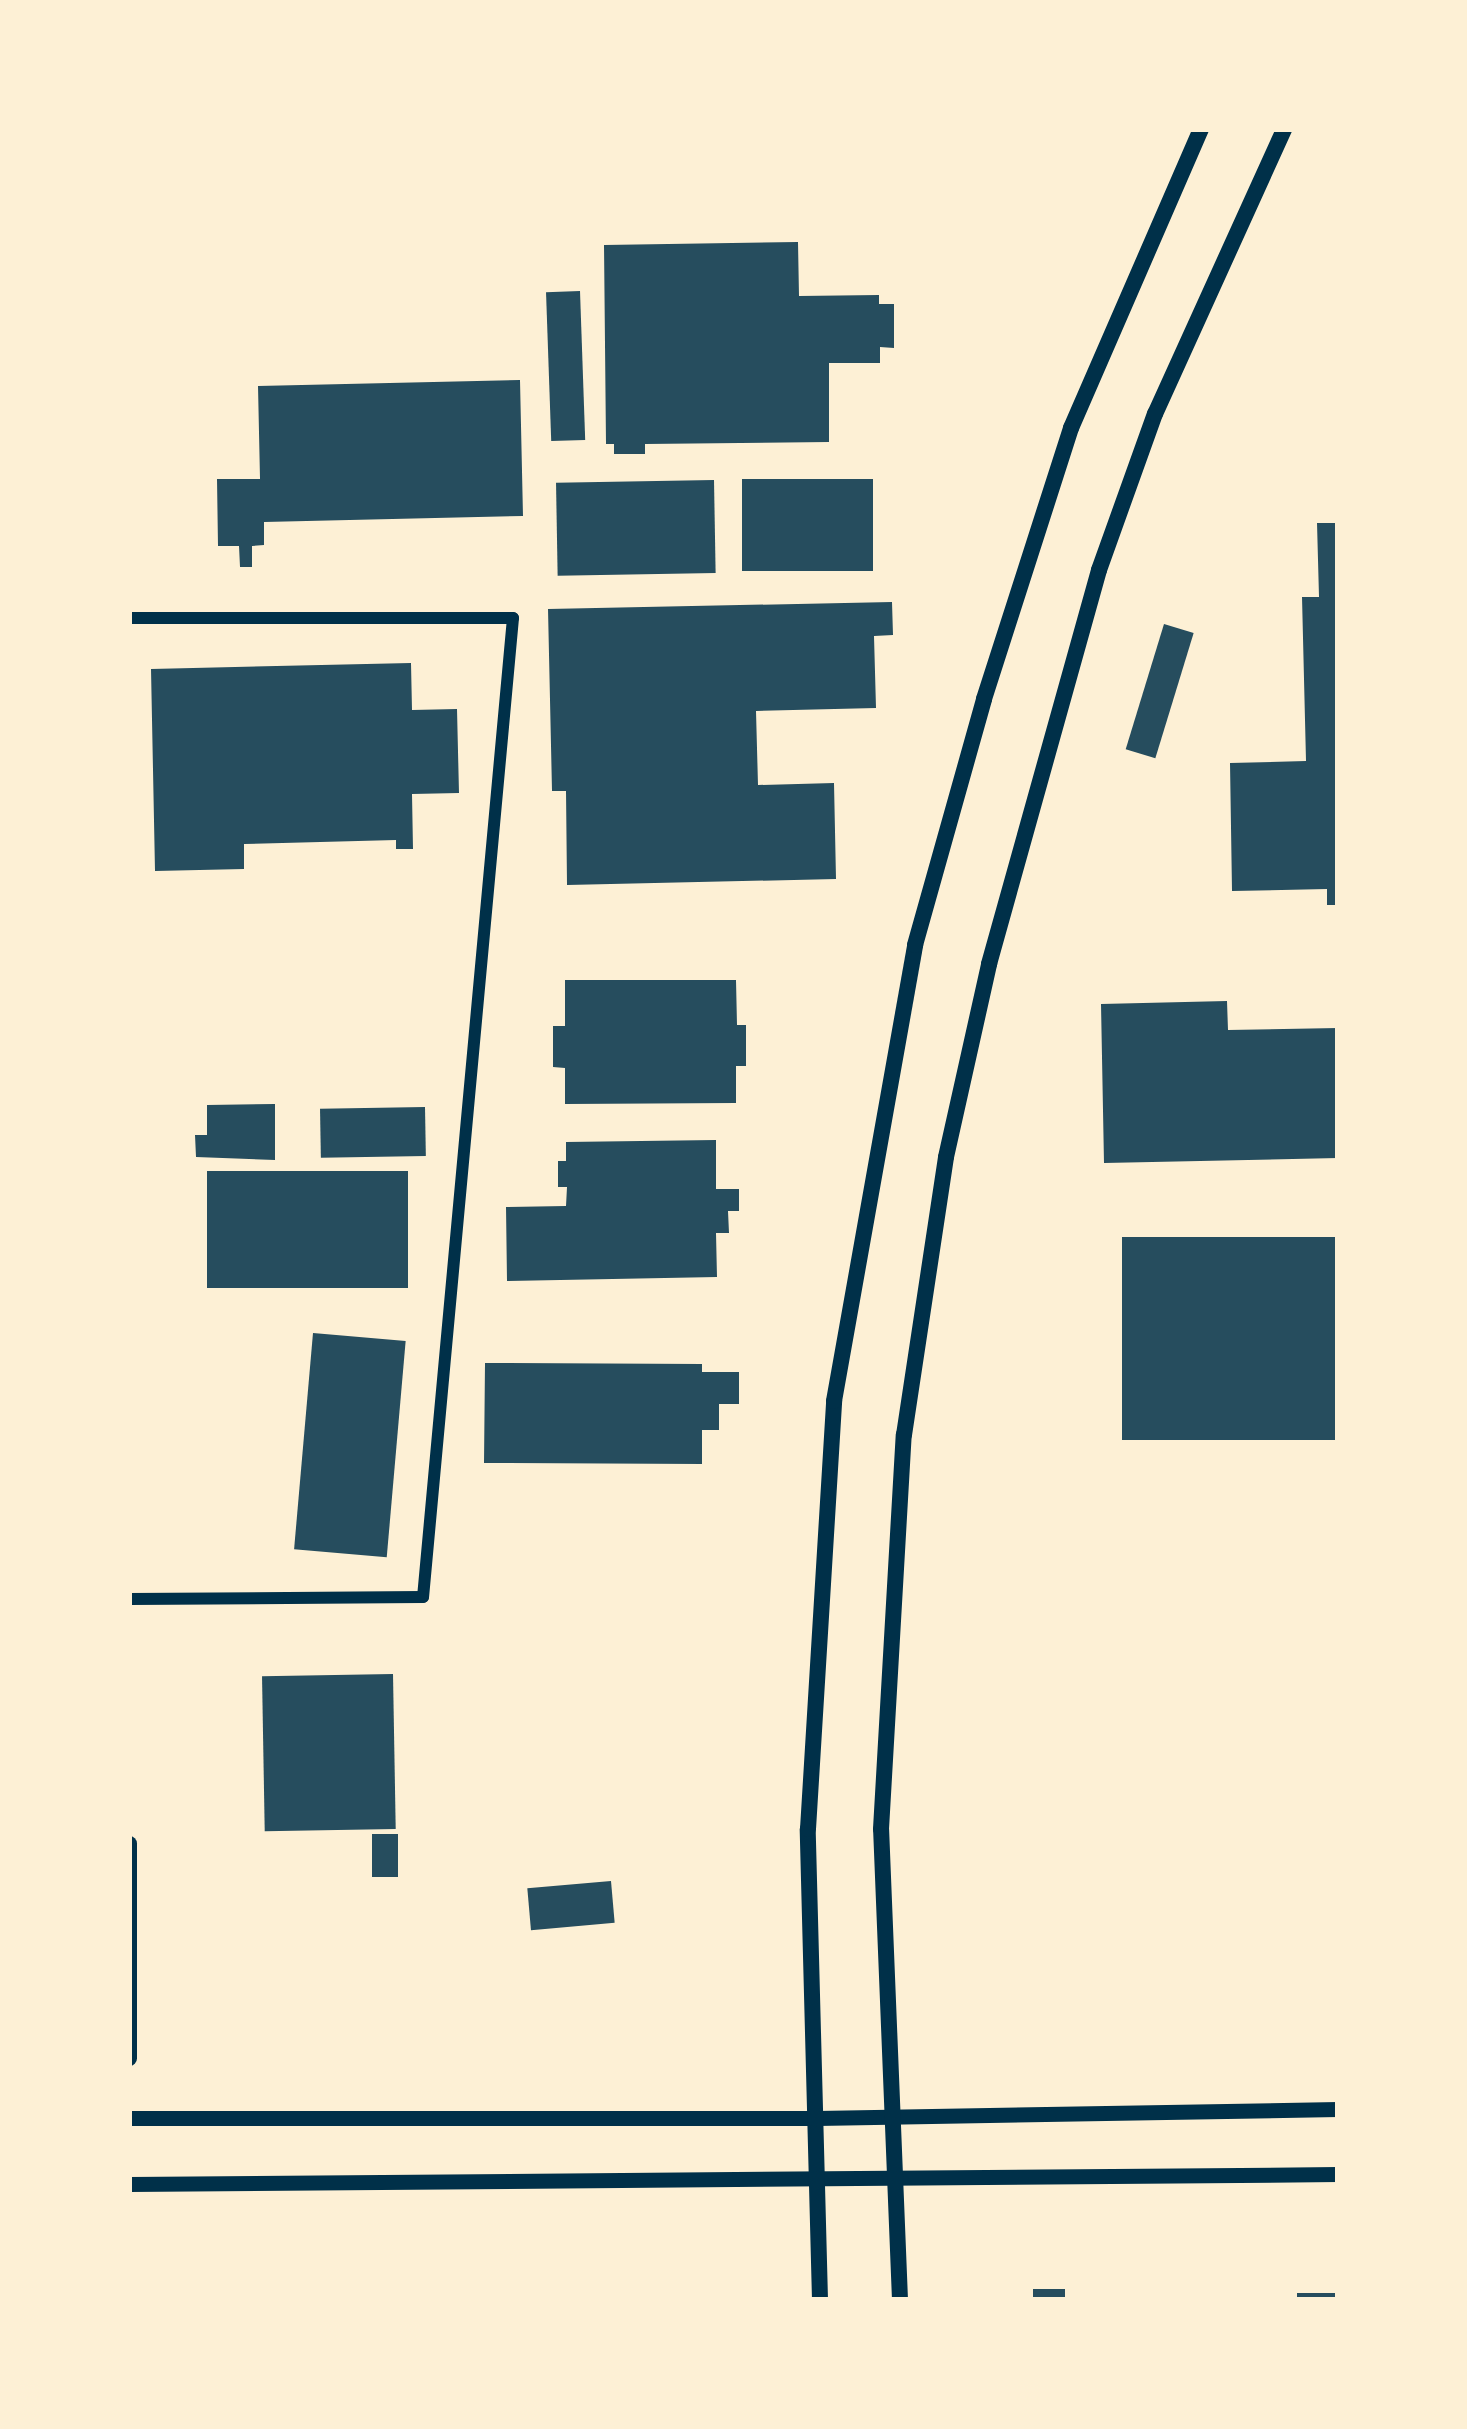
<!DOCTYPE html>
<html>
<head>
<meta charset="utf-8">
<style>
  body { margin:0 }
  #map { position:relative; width:1467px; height:2429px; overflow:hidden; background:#fdf0d5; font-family:"PT Sans",sans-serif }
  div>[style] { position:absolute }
  .building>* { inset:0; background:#264d5e; transform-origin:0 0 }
  .minor>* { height:12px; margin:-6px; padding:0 6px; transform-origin:6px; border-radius:6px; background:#003049 }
  .tertiary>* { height:15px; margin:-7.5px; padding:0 7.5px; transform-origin:7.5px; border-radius:7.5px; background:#003049 }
  .secondary>* { height:16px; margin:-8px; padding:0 8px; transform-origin:8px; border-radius:8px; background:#003049 }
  span { translate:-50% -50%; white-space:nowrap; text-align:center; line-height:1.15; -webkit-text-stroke:12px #fdf0d5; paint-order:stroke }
  .frame { position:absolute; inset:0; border:132px solid #fdf0d5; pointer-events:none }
</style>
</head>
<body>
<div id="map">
  <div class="building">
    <div style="clip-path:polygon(798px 242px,799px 296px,879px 295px,879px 304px,894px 304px,894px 348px,880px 347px,880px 363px,829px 363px,829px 442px,645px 444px,645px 454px,614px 454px,614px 444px,606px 444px,604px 245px)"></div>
    <div style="left:580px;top:291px;width:149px;height:34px;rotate:88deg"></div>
    <div style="clip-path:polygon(520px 380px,523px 516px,264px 522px,264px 545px,252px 546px,252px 567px,240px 567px,239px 546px,218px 546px,217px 479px,260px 479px,258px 386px)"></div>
    <div style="left:742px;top:479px;width:131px;height:92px"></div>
    <div style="left:714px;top:480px;width:93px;height:158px;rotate:89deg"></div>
    <div style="clip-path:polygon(1317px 523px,1338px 523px,1338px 905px,1327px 905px,1327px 889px,1232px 891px,1230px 763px,1306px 761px,1302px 597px,1319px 597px)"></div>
    <div style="clip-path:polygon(892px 602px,893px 635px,874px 636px,876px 708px,756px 711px,758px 785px,834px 783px,836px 879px,567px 885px,566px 791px,552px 791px,548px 609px)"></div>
    <div style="left:1164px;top:624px;width:31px;height:131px;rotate:17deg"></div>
    <div style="clip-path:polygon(411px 663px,412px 710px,457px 709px,459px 793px,412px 794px,413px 849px,396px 849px,396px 840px,244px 844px,244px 869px,155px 871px,151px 669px)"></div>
    <div style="clip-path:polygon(565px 980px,736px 980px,737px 1025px,746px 1025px,746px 1066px,736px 1066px,736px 1103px,565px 1104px,565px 1068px,553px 1067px,553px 1026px,565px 1026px)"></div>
    <div style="clip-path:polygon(1227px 1001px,1228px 1030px,1338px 1028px,1338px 1158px,1104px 1163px,1101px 1004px)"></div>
    <div style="clip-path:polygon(275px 1104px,275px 1160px,196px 1157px,195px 1135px,207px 1135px,207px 1105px)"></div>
    <div style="left:425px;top:1107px;width:49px;height:105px;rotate:89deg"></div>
    <div style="clip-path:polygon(716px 1140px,716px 1189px,739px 1189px,739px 1211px,728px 1211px,729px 1233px,716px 1233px,717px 1277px,507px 1281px,506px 1207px,566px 1206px,567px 1187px,558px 1187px,558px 1161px,566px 1161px,566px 1142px)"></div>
    <div style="left:408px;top:1171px;width:117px;height:201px;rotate:90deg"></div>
    <div style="left:1338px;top:1237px;width:203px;height:216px;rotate:90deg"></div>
    <div style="left:313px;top:1333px;width:93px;height:217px;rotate:5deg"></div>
    <div style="clip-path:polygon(485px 1363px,702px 1364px,702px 1372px,739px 1372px,739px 1404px,719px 1404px,719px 1430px,702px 1430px,702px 1464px,484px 1463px)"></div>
    <div style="left:393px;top:1674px;width:155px;height:131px;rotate:89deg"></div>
    <div style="left:372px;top:1834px;width:26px;height:43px"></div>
    <div style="left:611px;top:1881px;width:42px;height:84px;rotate:85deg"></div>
    <div style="left:1065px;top:2289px;width:11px;height:32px;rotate:90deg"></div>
    <div style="left:1297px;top:2293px;width:41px;height:7px"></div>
  </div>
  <div class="minor">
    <div style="left:129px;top:618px;width:384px"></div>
    <div style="left:513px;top:618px;width:983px;rotate:95.25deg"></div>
    <div style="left:423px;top:1597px;width:294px;rotate:179.6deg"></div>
  </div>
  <div class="tertiary">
    <div style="left:129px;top:1843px;width:215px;rotate:90deg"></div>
    <div style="left:129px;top:2118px;width:688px"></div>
    <div style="left:817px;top:2118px;width:521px;rotate:-0.99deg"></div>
    <div style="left:129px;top:2184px;width:1209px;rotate:-0.47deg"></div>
  </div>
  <div class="secondary">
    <div style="left:820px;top:2300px;width:471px;rotate:-91.5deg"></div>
    <div style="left:808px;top:1829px;width:429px;rotate:-86.5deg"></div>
    <div style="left:834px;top:1401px;width:463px;rotate:-79.9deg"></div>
    <div style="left:915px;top:945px;width:255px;rotate:-74.3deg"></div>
    <div style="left:984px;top:699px;width:285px;rotate:-72.2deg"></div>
    <div style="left:1071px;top:428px;width:326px;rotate:-66.5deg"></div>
    <div style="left:900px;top:2300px;width:471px;rotate:-92.3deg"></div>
    <div style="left:881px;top:1829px;width:395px;rotate:-86.7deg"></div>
    <div style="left:904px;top:1435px;width:281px;rotate:-81.4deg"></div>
    <div style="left:946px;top:1157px;width:198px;rotate:-77.4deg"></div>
    <div style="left:989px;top:964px;width:409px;rotate:-74.4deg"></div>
    <div style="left:1099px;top:570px;width:166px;rotate:-70.3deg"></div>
    <div style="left:1155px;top:414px;width:313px;rotate:-65.6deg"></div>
  </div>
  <div class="frame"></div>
</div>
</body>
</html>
